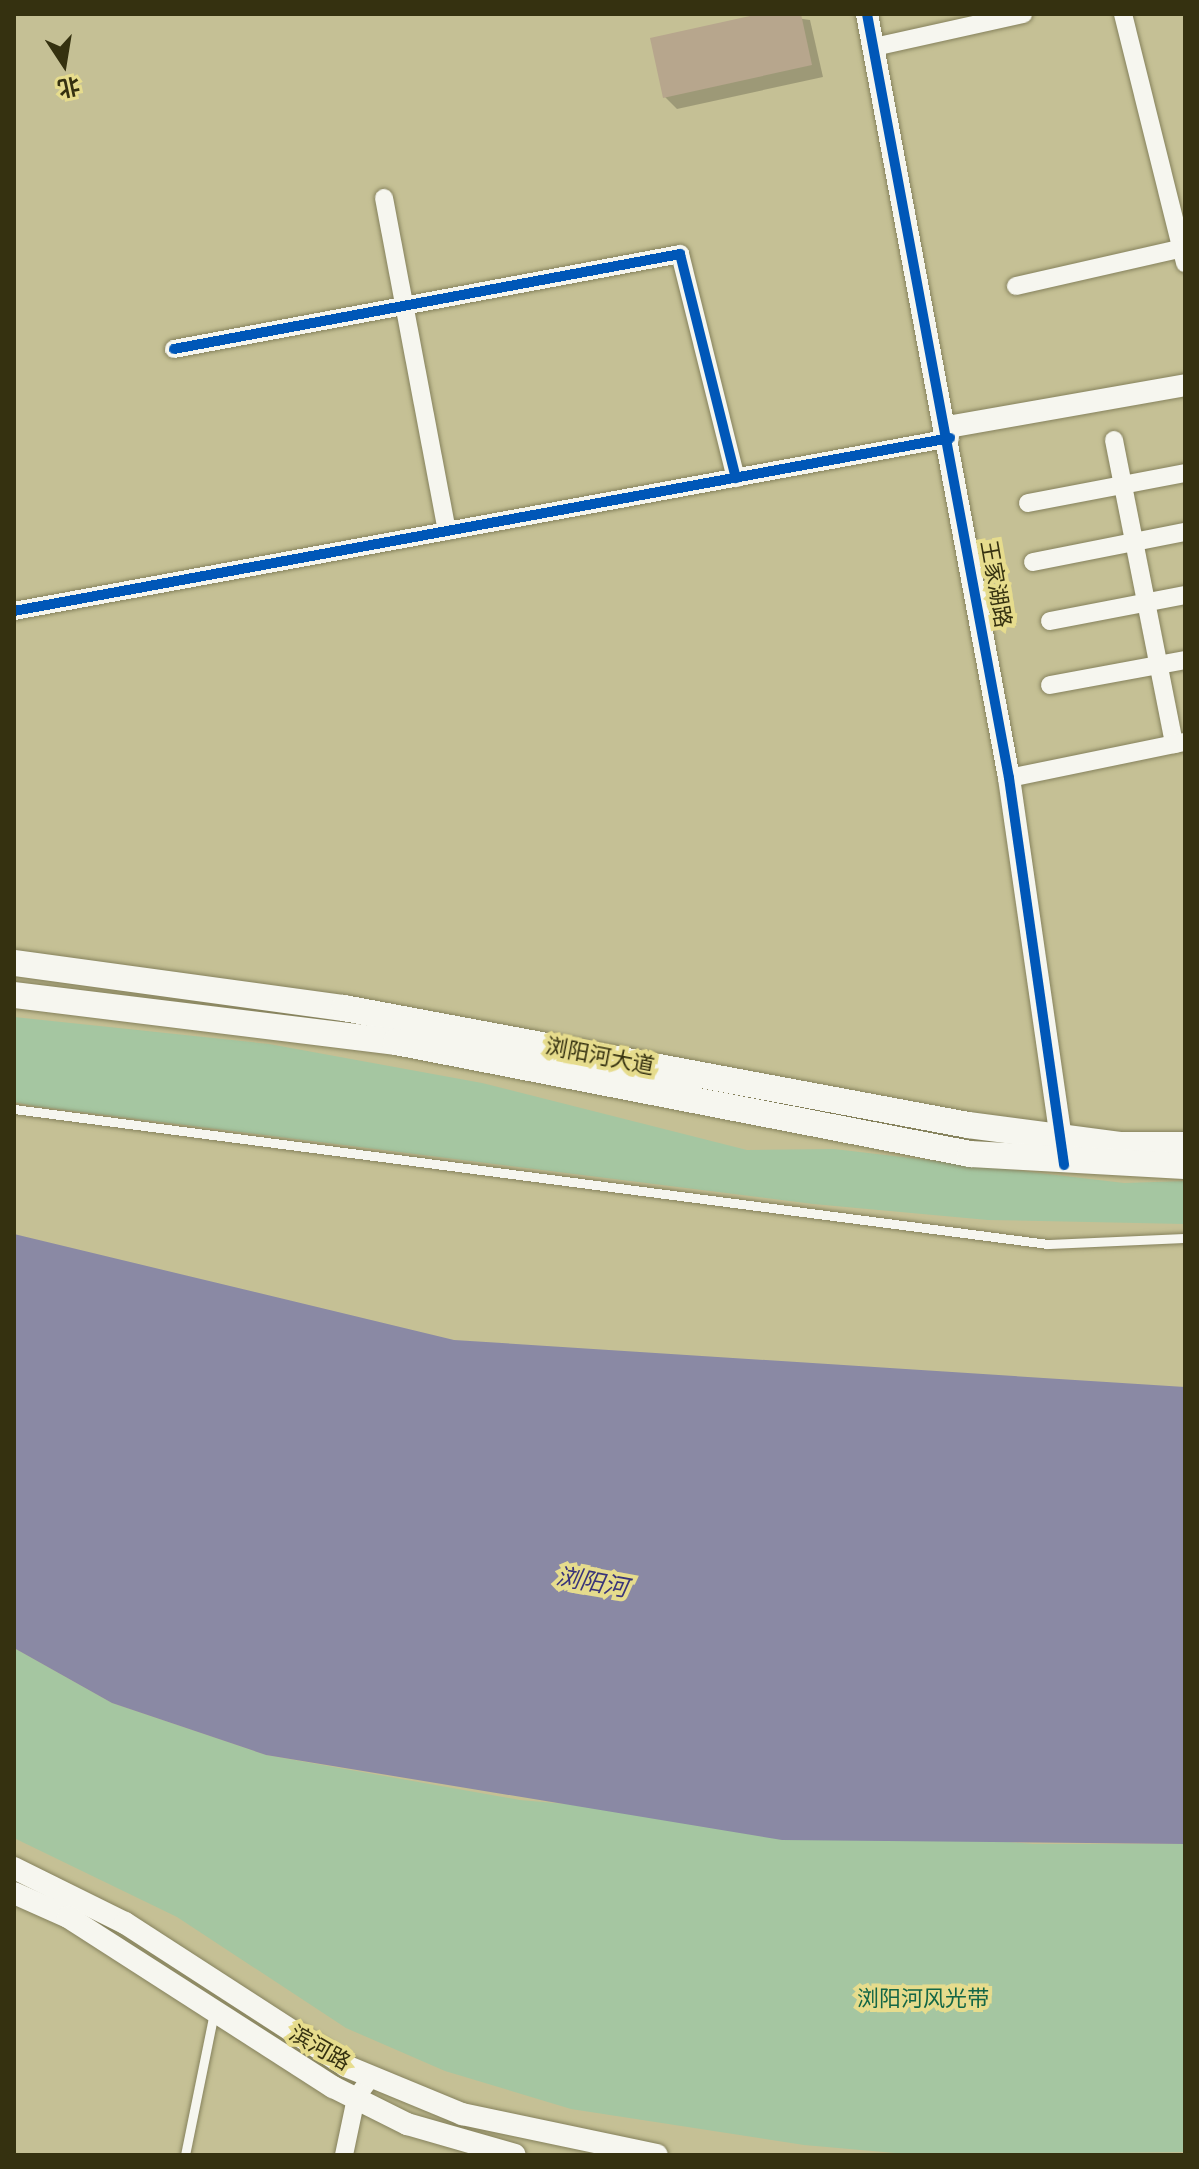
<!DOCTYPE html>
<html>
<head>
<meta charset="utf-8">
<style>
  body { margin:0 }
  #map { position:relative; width:1199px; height:2169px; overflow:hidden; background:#c5c095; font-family:Quicksand,"Noto Sans SC",sans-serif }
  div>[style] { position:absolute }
  .green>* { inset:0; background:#a5c6a1 }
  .water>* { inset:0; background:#8a89a4 }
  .shadow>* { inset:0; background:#0003 }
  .building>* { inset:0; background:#b7a68d }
  .roads { filter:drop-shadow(0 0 2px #85815c) drop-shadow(0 0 2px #85815c) }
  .service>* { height:9px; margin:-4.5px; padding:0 4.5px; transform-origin:4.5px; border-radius:4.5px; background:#f6f6ef }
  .minor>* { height:18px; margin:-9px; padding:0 9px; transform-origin:9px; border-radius:9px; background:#f6f6ef }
  .tertiary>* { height:22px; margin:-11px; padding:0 11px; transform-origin:11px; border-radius:11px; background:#f6f6ef }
  .secondary>* { height:26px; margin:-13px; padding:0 13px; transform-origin:13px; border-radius:13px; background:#f6f6ef }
  .cycleway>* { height:10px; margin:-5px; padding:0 5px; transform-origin:5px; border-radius:5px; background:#0057b8 }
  span { translate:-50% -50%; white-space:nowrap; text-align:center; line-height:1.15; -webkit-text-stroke:8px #e6dc8d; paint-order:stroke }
  .street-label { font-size:22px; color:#353110 }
  .park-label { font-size:22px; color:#136646 }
  .water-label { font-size:24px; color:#39347a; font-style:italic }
  .frame { position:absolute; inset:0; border:16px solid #353110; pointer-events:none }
  .north { position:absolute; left:24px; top:24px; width:80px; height:80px; -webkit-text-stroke:6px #e6dc8d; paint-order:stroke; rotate:168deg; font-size:22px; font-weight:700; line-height:32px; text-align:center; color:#353110 }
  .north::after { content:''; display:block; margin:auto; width:28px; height:36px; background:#353110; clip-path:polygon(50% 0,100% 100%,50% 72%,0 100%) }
</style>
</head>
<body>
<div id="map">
  <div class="green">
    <div style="clip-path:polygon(14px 1017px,269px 1044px,482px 1083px,747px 1150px,834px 1149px,1124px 1183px,1185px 1181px,1185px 1224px,988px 1220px,813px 1204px,34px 1106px,14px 1102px)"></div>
    <div style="clip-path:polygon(14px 1648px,112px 1703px,266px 1755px,520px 1800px,1033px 1844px,1185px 1844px,1185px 2152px,918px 2155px,804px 2145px,571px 2109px,445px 2071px,346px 2028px,177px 1917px,14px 1838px)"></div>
  </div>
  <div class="water">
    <div style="clip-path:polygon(14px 1234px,454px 1340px,1185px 1387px,1185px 1844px,782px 1840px,266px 1755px,112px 1703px,14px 1648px)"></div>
  </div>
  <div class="shadow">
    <div style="clip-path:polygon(768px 14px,810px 20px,823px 77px,677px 109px,665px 97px)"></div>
  </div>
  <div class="building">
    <div style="clip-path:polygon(759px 14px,801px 14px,812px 65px,663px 98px,650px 38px)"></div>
  </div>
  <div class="roads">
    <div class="service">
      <div style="left:14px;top:1109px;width:1043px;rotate:7.44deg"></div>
      <div style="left:1048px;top:1244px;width:137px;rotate:-2.5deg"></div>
      <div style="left:185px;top:2155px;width:145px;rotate:-78.5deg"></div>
    </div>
    <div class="minor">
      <div style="left:1123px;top:14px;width:257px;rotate:76deg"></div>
      <div style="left:874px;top:47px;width:153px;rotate:-12.5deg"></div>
      <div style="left:384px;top:198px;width:339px;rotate:79.3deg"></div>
      <div style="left:1016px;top:286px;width:167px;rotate:-12.8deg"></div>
      <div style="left:174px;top:349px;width:515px;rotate:-10.63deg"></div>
      <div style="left:680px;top:254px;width:231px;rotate:76deg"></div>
      <div style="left:1114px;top:440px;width:310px;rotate:78.8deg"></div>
      <div style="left:1028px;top:503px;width:160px;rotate:-10.8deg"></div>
      <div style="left:1033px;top:562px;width:155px;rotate:-11.2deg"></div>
      <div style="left:14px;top:611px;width:952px;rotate:-10.47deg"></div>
      <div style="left:1050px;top:621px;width:137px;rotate:-10.9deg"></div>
      <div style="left:1050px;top:685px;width:137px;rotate:-10.5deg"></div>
      <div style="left:1009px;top:778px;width:180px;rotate:-11.6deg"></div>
      <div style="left:344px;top:2155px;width:58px;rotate:-78.1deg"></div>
      <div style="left:356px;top:2098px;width:26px;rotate:-54deg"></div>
    </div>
    <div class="tertiary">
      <div style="left:867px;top:14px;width:777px;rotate:79.47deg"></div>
      <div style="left:1009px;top:778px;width:378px;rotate:81.8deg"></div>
      <div style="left:948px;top:427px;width:241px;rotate:-10deg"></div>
      <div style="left:14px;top:1868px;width:124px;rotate:26.4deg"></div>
      <div style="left:125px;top:1923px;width:263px;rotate:32.9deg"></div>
      <div style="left:346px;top:2066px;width:126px;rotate:22.5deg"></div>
      <div style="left:462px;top:2114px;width:199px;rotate:11.9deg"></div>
      <div style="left:14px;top:1893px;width:59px;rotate:24deg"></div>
      <div style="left:68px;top:1917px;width:315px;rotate:32.7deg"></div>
      <div style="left:333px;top:2087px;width:83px;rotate:26.6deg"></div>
      <div style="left:407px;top:2124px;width:112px;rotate:16deg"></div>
    </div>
    <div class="secondary">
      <div style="left:14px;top:963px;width:333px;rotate:7.8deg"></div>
      <div style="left:344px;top:1008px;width:635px;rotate:10.62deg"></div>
      <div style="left:968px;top:1125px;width:153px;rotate:7.5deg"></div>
      <div style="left:1120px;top:1145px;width:65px"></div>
      <div style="left:14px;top:995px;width:385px;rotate:7deg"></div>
      <div style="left:396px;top:1042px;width:585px;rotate:11.04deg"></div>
      <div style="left:970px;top:1154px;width:215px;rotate:3.2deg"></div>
    </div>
  </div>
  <div class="cycleway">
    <div style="left:867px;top:14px;width:777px;rotate:79.47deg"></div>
    <div style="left:1009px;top:778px;width:391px;rotate:81.9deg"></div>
    <div style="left:174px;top:349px;width:515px;rotate:-10.63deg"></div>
    <div style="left:680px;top:254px;width:231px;rotate:76deg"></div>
    <div style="left:14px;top:611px;width:952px;rotate:-10.47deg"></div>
  </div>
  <div class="street-label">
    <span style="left:996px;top:584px;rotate:80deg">王家湖路</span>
    <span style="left:600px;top:1056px;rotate:11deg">浏阳河大道</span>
    <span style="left:320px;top:2048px;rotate:30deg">滨河路</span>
  </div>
  <div class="park-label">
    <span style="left:923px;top:1999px">浏阳河风光带</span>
  </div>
  <div class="water-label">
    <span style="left:592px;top:1582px;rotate:10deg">浏阳河</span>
  </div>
  <div class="frame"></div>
  <div class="north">北</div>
</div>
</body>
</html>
